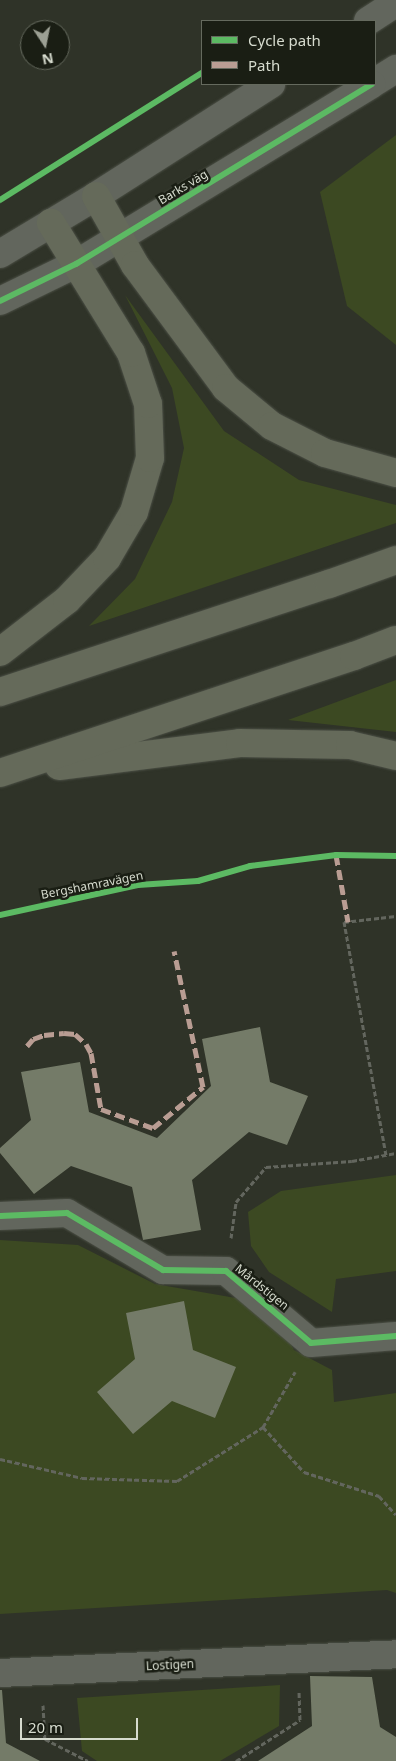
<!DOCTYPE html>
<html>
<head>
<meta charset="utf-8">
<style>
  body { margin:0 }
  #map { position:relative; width:396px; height:1761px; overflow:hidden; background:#2f3328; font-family:"Noto Sans",sans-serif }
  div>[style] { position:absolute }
  .green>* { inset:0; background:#3c4922 }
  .building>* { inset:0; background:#747b68 }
  .path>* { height:3px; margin-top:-1.5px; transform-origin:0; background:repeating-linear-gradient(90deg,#63665e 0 5px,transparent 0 7.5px) }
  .roads { filter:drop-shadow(0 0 1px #4c5046) drop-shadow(0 0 1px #4c5046) }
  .street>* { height:28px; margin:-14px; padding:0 14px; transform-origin:14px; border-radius:14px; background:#62665d }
  .highway>* { height:28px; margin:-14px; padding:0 14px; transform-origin:14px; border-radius:14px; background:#656a5a }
  .quiet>* { height:5px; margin-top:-2.5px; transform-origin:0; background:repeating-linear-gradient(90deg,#b99d93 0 10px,transparent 0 15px) }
  .cycleway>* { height:6px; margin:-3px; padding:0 3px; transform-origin:3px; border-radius:3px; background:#5cba63 }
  span { translate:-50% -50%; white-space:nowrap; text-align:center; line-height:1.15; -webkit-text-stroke:5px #1a1e14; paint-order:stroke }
  .street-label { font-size:12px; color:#d6dbce }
  .legend { position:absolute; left:201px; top:20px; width:175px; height:65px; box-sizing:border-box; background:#1a1e14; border:1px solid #656a5e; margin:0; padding:6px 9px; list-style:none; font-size:15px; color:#d6dbce }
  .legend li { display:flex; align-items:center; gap:10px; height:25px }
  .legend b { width:25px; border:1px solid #656a5e }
  .north { position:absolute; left:20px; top:20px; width:50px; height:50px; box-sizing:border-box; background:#1a1e14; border:1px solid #656a5e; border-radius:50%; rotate:169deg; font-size:14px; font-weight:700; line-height:20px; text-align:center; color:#d6dbce }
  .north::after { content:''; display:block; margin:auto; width:18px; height:22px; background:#9ca094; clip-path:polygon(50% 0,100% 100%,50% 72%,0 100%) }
  .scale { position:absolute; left:20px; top:1718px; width:118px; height:22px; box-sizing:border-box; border:2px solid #d6dbce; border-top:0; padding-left:6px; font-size:15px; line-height:18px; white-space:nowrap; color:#d6dbce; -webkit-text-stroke:4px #1a1e14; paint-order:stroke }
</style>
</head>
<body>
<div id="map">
  <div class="green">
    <div style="clip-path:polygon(396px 135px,396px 345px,347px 306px,320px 192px)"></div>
    <div style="clip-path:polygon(125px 295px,224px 431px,299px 480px,396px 505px,396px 523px,89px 626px,135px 579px,172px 502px,184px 448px,172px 388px)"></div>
    <div style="clip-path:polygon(396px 680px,396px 732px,288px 720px)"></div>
    <div style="clip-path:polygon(396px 1175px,396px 1271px,336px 1279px,332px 1312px,269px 1272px,251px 1246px,248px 1212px,281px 1191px)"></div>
    <div style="clip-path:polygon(0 1240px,78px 1245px,155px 1284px,270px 1304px,294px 1350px,332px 1370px,334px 1402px,396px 1393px,396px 1593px,387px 1590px,0 1614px)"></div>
    <div style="clip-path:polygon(280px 1685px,279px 1726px,220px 1761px,97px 1761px,82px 1751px,77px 1698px)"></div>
  </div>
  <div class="building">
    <div style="clip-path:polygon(260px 1027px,270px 1082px,308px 1096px,287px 1145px,249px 1132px,192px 1180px,201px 1230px,143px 1240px,132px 1187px,71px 1166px,34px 1194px,0 1153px,0 1148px,31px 1120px,21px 1072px,80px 1062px,89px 1112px,157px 1138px,211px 1086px,202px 1039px)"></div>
    <div style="clip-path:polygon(184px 1301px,193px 1350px,236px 1367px,215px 1418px,172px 1401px,133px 1434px,97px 1392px,135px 1359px,126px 1313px)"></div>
    <div style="clip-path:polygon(310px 1676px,372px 1677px,380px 1727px,396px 1737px,396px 1761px,258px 1761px,312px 1726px)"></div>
    <div style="clip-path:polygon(0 1690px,2px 1690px,6px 1743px,40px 1761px,0 1761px)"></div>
  </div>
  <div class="path">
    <div style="left:386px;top:1155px;width:237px;rotate:-100.2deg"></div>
    <div style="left:344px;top:922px;width:52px;rotate:-6.6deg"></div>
    <div style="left:231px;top:1238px;width:36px;rotate:-82deg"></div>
    <div style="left:236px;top:1202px;width:46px;rotate:-49.4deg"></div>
    <div style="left:266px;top:1167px;width:86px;rotate:-4deg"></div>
    <div style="left:352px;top:1161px;width:45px;rotate:-10.3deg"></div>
    <div style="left:263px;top:1427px;width:61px;rotate:47.7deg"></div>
    <div style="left:304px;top:1472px;width:79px;rotate:17.7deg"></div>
    <div style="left:379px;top:1496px;width:25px;rotate:48deg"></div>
    <div style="left:0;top:1459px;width:84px;rotate:13deg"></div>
    <div style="left:82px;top:1478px;width:95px;rotate:1.8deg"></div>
    <div style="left:177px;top:1481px;width:102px;rotate:-32.1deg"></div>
    <div style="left:263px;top:1427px;width:64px;rotate:-59.8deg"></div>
    <div style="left:43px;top:1705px;width:34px;rotate:87deg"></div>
    <div style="left:45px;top:1739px;width:48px;rotate:27.1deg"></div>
    <div style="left:236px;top:1761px;width:76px;rotate:-32.6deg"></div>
    <div style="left:300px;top:1720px;width:28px;rotate:-92deg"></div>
  </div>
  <div class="roads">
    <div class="street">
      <div style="left:368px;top:21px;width:33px;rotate:-33deg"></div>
      <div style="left:375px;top:82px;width:25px;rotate:-32deg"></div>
      <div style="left:0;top:254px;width:112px;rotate:-31.1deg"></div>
      <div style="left:96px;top:196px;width:208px;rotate:-32.6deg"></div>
      <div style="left:0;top:301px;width:85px;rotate:-26deg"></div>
      <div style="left:76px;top:264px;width:346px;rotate:-31.3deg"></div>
      <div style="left:0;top:1216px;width:67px;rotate:-2.6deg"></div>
      <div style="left:67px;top:1213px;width:112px;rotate:30.7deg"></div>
      <div style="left:163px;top:1270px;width:63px;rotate:0.9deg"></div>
      <div style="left:226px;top:1271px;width:111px;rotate:40.3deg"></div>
      <div style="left:311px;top:1343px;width:85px;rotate:-4.7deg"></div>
      <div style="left:0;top:1673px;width:396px;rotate:-2.7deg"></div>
    </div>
    <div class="highway">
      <div style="left:96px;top:196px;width:79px;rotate:60.5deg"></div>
      <div style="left:135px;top:265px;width:153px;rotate:53.5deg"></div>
      <div style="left:226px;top:388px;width:60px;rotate:39.6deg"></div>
      <div style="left:272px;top:426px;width:59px;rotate:27deg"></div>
      <div style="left:325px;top:453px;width:74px;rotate:15.7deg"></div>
      <div style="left:0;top:652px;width:85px;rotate:-37.8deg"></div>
      <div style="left:67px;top:600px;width:58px;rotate:-46.4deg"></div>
      <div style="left:107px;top:558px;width:53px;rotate:-59.6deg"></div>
      <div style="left:134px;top:512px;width:56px;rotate:-73.5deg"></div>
      <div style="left:150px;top:458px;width:54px;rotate:-92.1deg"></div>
      <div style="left:148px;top:404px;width:54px;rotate:-108.4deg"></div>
      <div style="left:131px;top:353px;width:153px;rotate:-121.6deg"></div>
      <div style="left:0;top:692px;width:346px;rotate:-18.2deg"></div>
      <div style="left:329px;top:584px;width:71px;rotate:-19.7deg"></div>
      <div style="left:59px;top:766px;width:182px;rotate:-7.2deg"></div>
      <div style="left:240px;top:743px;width:110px;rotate:1deg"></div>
      <div style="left:350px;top:745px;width:47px;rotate:13.4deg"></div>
      <div style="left:0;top:773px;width:373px;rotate:-18.3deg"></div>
      <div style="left:354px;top:656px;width:45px;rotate:-20.9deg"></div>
    </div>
  </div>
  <div class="quiet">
    <div style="left:336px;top:855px;width:68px;rotate:79.8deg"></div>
    <div style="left:27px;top:1046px;width:9px;rotate:-49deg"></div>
    <div style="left:33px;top:1039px;width:12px;rotate:-20deg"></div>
    <div style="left:44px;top:1035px;width:20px;rotate:-6deg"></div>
    <div style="left:64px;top:1033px;width:11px;rotate:5deg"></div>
    <div style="left:75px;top:1034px;width:15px;rotate:42deg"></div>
    <div style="left:86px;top:1044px;width:10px;rotate:61deg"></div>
    <div style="left:91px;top:1053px;width:57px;rotate:79.9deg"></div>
    <div style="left:101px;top:1109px;width:55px;rotate:20.1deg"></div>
    <div style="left:153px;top:1128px;width:65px;rotate:-39.4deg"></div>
    <div style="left:203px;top:1087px;width:139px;rotate:-102deg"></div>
  </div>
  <div class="cycleway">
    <div style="left:0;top:200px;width:239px;rotate:-32.2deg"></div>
    <div style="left:0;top:301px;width:85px;rotate:-26deg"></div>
    <div style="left:76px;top:264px;width:346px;rotate:-31.3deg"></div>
    <div style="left:0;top:915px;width:141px;rotate:-12.3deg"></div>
    <div style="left:138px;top:885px;width:60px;rotate:-3.8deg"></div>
    <div style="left:198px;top:881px;width:54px;rotate:-16.1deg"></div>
    <div style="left:250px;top:866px;width:87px;rotate:-7.3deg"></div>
    <div style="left:336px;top:855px;width:60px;rotate:1deg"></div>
    <div style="left:0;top:1216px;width:67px;rotate:-2.6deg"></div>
    <div style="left:67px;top:1213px;width:112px;rotate:30.7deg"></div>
    <div style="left:163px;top:1270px;width:63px;rotate:0.9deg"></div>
    <div style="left:226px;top:1271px;width:111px;rotate:40.3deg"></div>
    <div style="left:311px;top:1343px;width:85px;rotate:-4.7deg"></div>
  </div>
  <div class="street-label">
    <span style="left:183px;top:187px;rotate:-31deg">Barks väg</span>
    <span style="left:92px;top:885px;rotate:-11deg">Bergshamravägen</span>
    <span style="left:262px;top:1287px;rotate:39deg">Mårdstigen</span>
    <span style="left:170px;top:1665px;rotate:-3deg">Lostigen</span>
  </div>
  <ul class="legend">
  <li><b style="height:6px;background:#5cba63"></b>Cycle path</li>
  <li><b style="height:6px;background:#b99d93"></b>Path</li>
  </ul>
  <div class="north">N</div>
  <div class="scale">20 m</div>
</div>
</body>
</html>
